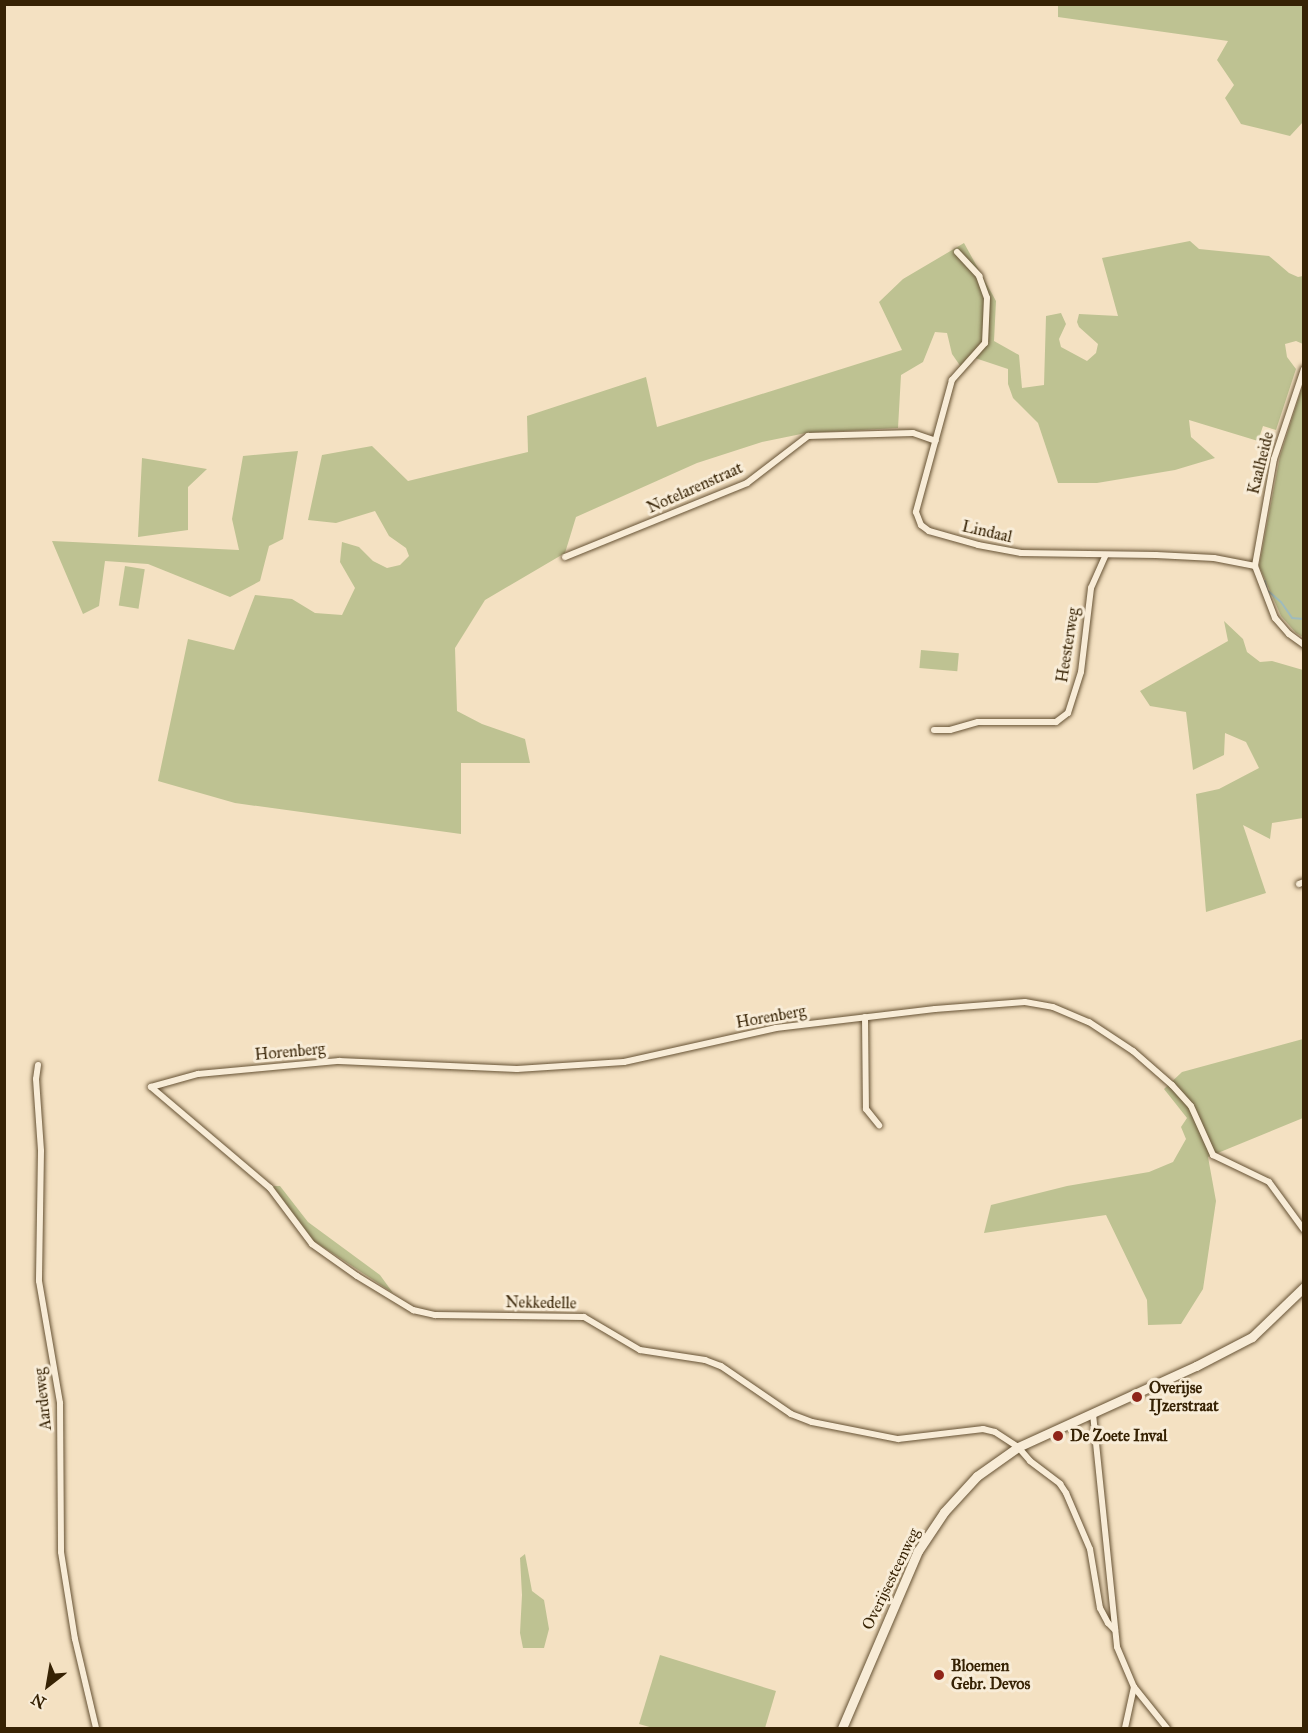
<!DOCTYPE html>
<html>
<head>
<meta charset="utf-8">
<style>
  body { margin:0 }
  #map { position:relative; width:1308px; height:1733px; overflow:hidden; background:#f4e1c2; font-family:"IM FELL Great Primer",serif }
  div>[style] { position:absolute }
  .green>* { inset:0; background:#bec292; transform-origin:0 0 }
  .stream>* { height:2px; margin:-1px; padding:0 1px; transform-origin:1px; border-radius:1px; background:#9fbbbc }
  .roads { filter:drop-shadow(0 0 2px #665234) drop-shadow(0 0 2px #665234) }
  .street>* { height:6px; margin:-3px; padding:0 3px; transform-origin:3px; border-radius:3px; background:#f8ecd7 }
  .secondary>* { height:9px; margin:-4.5px; padding:0 4.5px; transform-origin:4.5px; border-radius:4.5px; background:#f8ecd7 }
  .dots>* { width:16px; height:16px; translate:-50% -50%; box-sizing:border-box; border:3px solid #f8ecd7; border-radius:50% }
  span { translate:-50% -50%; white-space:nowrap; text-align:center; line-height:1.15; -webkit-text-stroke:6px #f8ecd7; paint-order:stroke }
  .street-label { font-size:16px; color:#362204 }
  .poi-label { font-size:16px; color:#362204; font-weight:700 }
  .left { translate:0 -50%; text-align:left }
  .frame { position:absolute; inset:0; border:6px solid #362204; pointer-events:none }
  .north { position:absolute; left:18px; top:1655px; width:60px; height:60px; -webkit-text-stroke:4px #f8ecd7; paint-order:stroke; rotate:211deg; font-size:16px; font-weight:700; line-height:24px; text-align:center; color:#362204 }
  .north::after { content:''; display:block; margin:auto; width:21px; height:27px; background:#362204; clip-path:polygon(50% 0,100% 100%,50% 72%,0 100%) }
</style>
</head>
<body>
<div id="map">
  <div class="green">
    <div style="clip-path:polygon(1058px 5px,1303px 5px,1303px 122px,1290px 136px,1241px 124px,1225px 98px,1234px 85px,1217px 60px,1228px 41px,1058px 17px)"></div>
    <div style="clip-path:polygon(1190px 241px,1199px 249px,1269px 256px,1289px 273px,1298px 277px,1303px 276px,1303px 344px,1296px 341px,1285px 344px,1287px 357px,1296px 369px,1276px 430px,1263px 426px,1258px 441px,1189px 420px,1191px 437px,1215px 458px,1175px 470px,1097px 483px,1058px 483px,1038px 423px,1013px 398px,1008px 384px,1008px 369px,969px 356px,961px 367px,952px 354px,947px 333px,935px 332px,923px 362px,901px 375px,898px 428px,806px 433px,762px 442px,697px 463px,576px 517px,565px 553px,485px 600px,455px 648px,457px 711px,482px 724px,525px 739px,530px 763px,461px 763px,461px 834px,235px 803px,158px 781px,188px 639px,234px 650px,255px 595px,292px 599px,315px 613px,342px 615px,355px 588px,340px 562px,342px 542px,359px 547px,373px 561px,387px 568px,400px 565px,409px 556px,406px 548px,389px 536px,375px 511px,336px 523px,308px 520px,322px 455px,372px 446px,408px 481px,528px 452px,527px 416px,646px 377px,657px 427px,902px 350px,879px 302px,903px 279px,964px 243px,996px 301px,994px 341px,1019px 355px,1022px 388px,1044px 385px,1046px 316px,1061px 313px,1066px 324px,1059px 339px,1061px 347px,1087px 361px,1096px 353px,1098px 344px,1079px 327px,1077px 322px,1079px 314px,1118px 316px,1102px 258px)"></div>
    <div style="clip-path:polygon(1303px 384px,1303px 637px,1296px 633px,1281px 616px,1259px 566px,1280px 456px)"></div>
    <div style="clip-path:polygon(298px 451px,283px 539px,269px 546px,260px 581px,230px 597px,148px 564px,105px 561px,99px 606px,83px 614px,52px 541px,239px 550px,232px 519px,243px 456px)"></div>
    <div style="clip-path:polygon(142px 458px,207px 469px,188px 487px,188px 530px,138px 537px)"></div>
    <div style="left:125px;top:566px;width:20px;height:40px;rotate:9deg"></div>
    <div style="clip-path:polygon(1224px 621px,1243px 639px,1247px 652px,1260px 662px,1272px 661px,1303px 670px,1303px 818px,1272px 823px,1270px 839px,1243px 825px,1266px 893px,1206px 912px,1196px 794px,1219px 789px,1259px 768px,1246px 742px,1225px 733px,1224px 755px,1193px 770px,1186px 712px,1150px 706px,1140px 691px,1228px 641px)"></div>
    <div style="left:921px;top:650px;width:38px;height:18px;rotate:5deg"></div>
    <div style="clip-path:polygon(1303px 1039px,1303px 1118px,1208px 1157px,1216px 1201px,1203px 1289px,1181px 1324px,1148px 1325px,1147px 1300px,1106px 1215px,984px 1233px,991px 1205px,1067px 1186px,1149px 1172px,1173px 1162px,1186px 1139px,1181px 1127px,1187px 1118px,1164px 1089px,1182px 1072px)"></div>
    <div style="clip-path:polygon(273px 1186px,280px 1186px,308px 1222px,380px 1275px,393px 1293px,314px 1241px)"></div>
    <div style="clip-path:polygon(525px 1554px,532px 1591px,544px 1600px,549px 1629px,544px 1648px,523px 1648px,520px 1633px,522px 1595px,520px 1558px)"></div>
    <div style="clip-path:polygon(660px 1655px,776px 1691px,765px 1728px,653px 1728px,639px 1724px)"></div>
  </div>
  <div class="stream">
    <div style="left:1265px;top:581px;width:9px;rotate:77deg"></div>
    <div style="left:1267px;top:590px;width:18px;rotate:41deg"></div>
    <div style="left:1281px;top:602px;width:19px;rotate:55deg"></div>
    <div style="left:1292px;top:618px;width:12px;rotate:5deg"></div>
  </div>
  <div class="roads">
    <div class="street">
      <div style="left:957px;top:252px;width:33px;rotate:47deg"></div>
      <div style="left:979px;top:276px;width:23px;rotate:70deg"></div>
      <div style="left:987px;top:298px;width:45px;rotate:92.5deg"></div>
      <div style="left:985px;top:343px;width:50px;rotate:131.7deg"></div>
      <div style="left:952px;top:380px;width:137px;rotate:105.3deg"></div>
      <div style="left:916px;top:512px;width:14px;rotate:69deg"></div>
      <div style="left:921px;top:525px;width:10px;rotate:37deg"></div>
      <div style="left:929px;top:531px;width:51px;rotate:15.9deg"></div>
      <div style="left:978px;top:545px;width:44px;rotate:10.5deg"></div>
      <div style="left:1021px;top:553px;width:135px;rotate:0.8deg"></div>
      <div style="left:1156px;top:555px;width:58px;rotate:3deg"></div>
      <div style="left:1214px;top:558px;width:42px;rotate:11deg"></div>
      <div style="left:1304px;top:369px;width:95px;rotate:108.4deg"></div>
      <div style="left:1274px;top:459px;width:109px;rotate:100.1deg"></div>
      <div style="left:1255px;top:566px;width:56px;rotate:69deg"></div>
      <div style="left:1275px;top:618px;width:21px;rotate:49deg"></div>
      <div style="left:1289px;top:634px;width:19px;rotate:36deg"></div>
      <div style="left:565px;top:557px;width:196px;rotate:-22.1deg"></div>
      <div style="left:747px;top:483px;width:77px;rotate:-37.6deg"></div>
      <div style="left:808px;top:436px;width:105px;rotate:-1.6deg"></div>
      <div style="left:913px;top:433px;width:24px;rotate:19deg"></div>
      <div style="left:934px;top:730px;width:16px"></div>
      <div style="left:950px;top:730px;width:29px;rotate:-16deg"></div>
      <div style="left:978px;top:722px;width:78px"></div>
      <div style="left:1056px;top:722px;width:15px;rotate:-37deg"></div>
      <div style="left:1068px;top:713px;width:43px;rotate:-72.4deg"></div>
      <div style="left:1081px;top:672px;width:85px;rotate:-83.2deg"></div>
      <div style="left:1091px;top:588px;width:36px;rotate:-66deg"></div>
      <div style="left:1299px;top:884px;width:5px;rotate:-22deg"></div>
      <div style="left:865px;top:1017px;width:92px;rotate:89.4deg"></div>
      <div style="left:866px;top:1109px;width:21px;rotate:51deg"></div>
      <div style="left:38px;top:1065px;width:14px;rotate:98deg"></div>
      <div style="left:36px;top:1079px;width:72px;rotate:86deg"></div>
      <div style="left:41px;top:1151px;width:130px;rotate:90.9deg"></div>
      <div style="left:39px;top:1281px;width:124px;rotate:80.2deg"></div>
      <div style="left:60px;top:1403px;width:149px;rotate:89.6deg"></div>
      <div style="left:61px;top:1552px;width:88px;rotate:80.9deg"></div>
      <div style="left:75px;top:1639px;width:91px;rotate:76.7deg"></div>
      <div style="left:151px;top:1087px;width:49px;rotate:-15.5deg"></div>
      <div style="left:198px;top:1074px;width:142px;rotate:-5.3deg"></div>
      <div style="left:339px;top:1061px;width:178px;rotate:2.6deg"></div>
      <div style="left:517px;top:1069px;width:107px;rotate:-3.7deg"></div>
      <div style="left:624px;top:1062px;width:156px;rotate:-12.6deg"></div>
      <div style="left:776px;top:1028px;width:160px;rotate:-6.8deg"></div>
      <div style="left:935px;top:1009px;width:90px;rotate:-4.4deg"></div>
      <div style="left:1025px;top:1002px;width:28px;rotate:10deg"></div>
      <div style="left:1053px;top:1007px;width:39px;rotate:23deg"></div>
      <div style="left:1089px;top:1022px;width:53px;rotate:33.4deg"></div>
      <div style="left:1133px;top:1051px;width:52px;rotate:41.1deg"></div>
      <div style="left:1172px;top:1085px;width:28px;rotate:48deg"></div>
      <div style="left:1191px;top:1106px;width:54px;rotate:65.8deg"></div>
      <div style="left:1213px;top:1155px;width:62px;rotate:25.7deg"></div>
      <div style="left:1269px;top:1182px;width:59px;rotate:53.9deg"></div>
      <div style="left:151px;top:1087px;width:156px;rotate:40.3deg"></div>
      <div style="left:270px;top:1188px;width:70px;rotate:53.1deg"></div>
      <div style="left:312px;top:1244px;width:55px;rotate:35.4deg"></div>
      <div style="left:357px;top:1276px;width:66px;rotate:31.3deg"></div>
      <div style="left:413px;top:1310px;width:23px;rotate:13deg"></div>
      <div style="left:435px;top:1315px;width:149px;rotate:0.8deg"></div>
      <div style="left:584px;top:1317px;width:65px;rotate:30.5deg"></div>
      <div style="left:640px;top:1350px;width:66px;rotate:8.7deg"></div>
      <div style="left:705px;top:1360px;width:17px;rotate:21deg"></div>
      <div style="left:721px;top:1366px;width:85px;rotate:34.4deg"></div>
      <div style="left:791px;top:1414px;width:22px;rotate:21deg"></div>
      <div style="left:812px;top:1422px;width:88px;rotate:11.2deg"></div>
      <div style="left:898px;top:1439px;width:86px;rotate:-6.7deg"></div>
      <div style="left:983px;top:1429px;width:12px;rotate:14deg"></div>
      <div style="left:995px;top:1432px;width:27px;rotate:33deg"></div>
      <div style="left:1018px;top:1447px;width:18px;rotate:49deg"></div>
      <div style="left:1030px;top:1461px;width:38px;rotate:37deg"></div>
      <div style="left:1060px;top:1484px;width:11px;rotate:56deg"></div>
      <div style="left:1066px;top:1493px;width:61px;rotate:66.8deg"></div>
      <div style="left:1090px;top:1549px;width:60px;rotate:80.4deg"></div>
      <div style="left:1100px;top:1608px;width:17px;rotate:62deg"></div>
      <div style="left:1108px;top:1623px;width:10px;rotate:45deg"></div>
      <div style="left:1093px;top:1414px;width:234px;rotate:84.1deg"></div>
      <div style="left:1117px;top:1647px;width:43px;rotate:67deg"></div>
      <div style="left:1134px;top:1687px;width:53px;rotate:51.2deg"></div>
      <div style="left:1125px;top:1728px;width:42px;rotate:-77.6deg"></div>
    </div>
    <div class="secondary">
      <div style="left:842px;top:1728px;width:193px;rotate:-66.8deg"></div>
      <div style="left:918px;top:1551px;width:47px;rotate:-56.3deg"></div>
      <div style="left:944px;top:1512px;width:49px;rotate:-47.5deg"></div>
      <div style="left:977px;top:1476px;width:50px;rotate:-35.3deg"></div>
      <div style="left:1018px;top:1447px;width:196px;rotate:-24.5deg"></div>
      <div style="left:1196px;top:1366px;width:63px;rotate:-27.4deg"></div>
      <div style="left:1252px;top:1337px;width:72px;rotate:-43.9deg"></div>
    </div>
  </div>
  <div class="dots">
    <div style="left:1137px;top:1397px;background:#8f2418"></div>
    <div style="left:1058px;top:1436px;background:#8f2418"></div>
    <div style="left:939px;top:1675px;background:#8f2418"></div>
  </div>
  <div class="street-label">
    <span style="left:1261px;top:463px;rotate:-76deg">Kaalheide</span>
    <span style="left:695px;top:488px;rotate:-24deg">Notelarenstraat</span>
    <span style="left:987px;top:532px;rotate:13deg">Lindaal</span>
    <span style="left:1068px;top:645px;rotate:-81deg">Heesterweg</span>
    <span style="left:771px;top:1017px;rotate:-10deg">Horenberg</span>
    <span style="left:290px;top:1052px;rotate:-5deg">Horenberg</span>
    <span style="left:541px;top:1303px;rotate:1deg">Nekkedelle</span>
    <span style="left:43px;top:1399px;rotate:-96deg">Aardeweg</span>
    <span style="left:891px;top:1579px;rotate:-64deg">Overijsesteenweg</span>
  </div>
  <div class="poi-label">
    <span class="left" style="left:1149px;top:1397px">Overijse<br>IJzerstraat</span>
    <span class="left" style="left:1070px;top:1436px">De Zoete Inval</span>
    <span class="left" style="left:951px;top:1675px">Bloemen<br>Gebr. Devos</span>
  </div>
  <div class="frame"></div>
  <div class="north">N</div>
</div>
</body>
</html>
